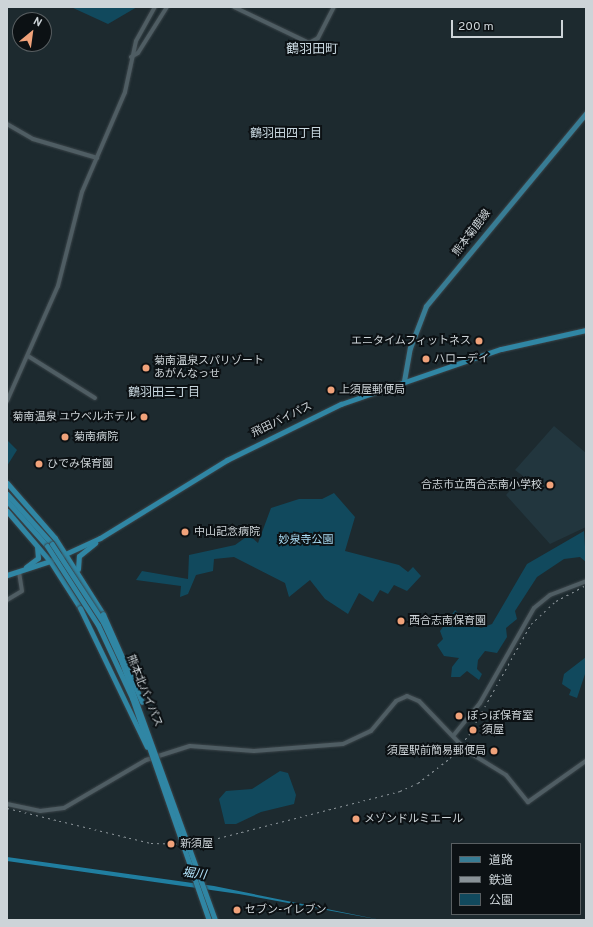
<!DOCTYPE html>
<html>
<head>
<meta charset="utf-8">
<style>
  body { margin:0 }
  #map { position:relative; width:593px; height:927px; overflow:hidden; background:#1d2a2f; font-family:Overpass,"Noto Sans JP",sans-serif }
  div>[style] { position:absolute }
  .built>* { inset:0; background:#22363e }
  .green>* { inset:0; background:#11495d }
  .water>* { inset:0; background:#207ea0 }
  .roads { filter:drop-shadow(0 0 1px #3a4449) drop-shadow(0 0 1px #3a4449) }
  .tertiary>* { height:4px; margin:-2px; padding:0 2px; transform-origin:2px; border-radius:2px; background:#4f5d63 }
  .primary>* { height:5px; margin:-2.5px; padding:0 2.5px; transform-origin:2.5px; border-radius:2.5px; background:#387c94 }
  .trunk>* { height:5px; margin:-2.5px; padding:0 2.5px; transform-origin:2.5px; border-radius:2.5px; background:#3086a4 }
  .rail>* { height:1px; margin-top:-0.5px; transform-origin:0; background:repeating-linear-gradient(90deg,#899297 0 2px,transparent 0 6px) }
  .bridges { filter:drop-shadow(0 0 1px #3a4449) drop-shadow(0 0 1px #3a4449) }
  .trunk-bridge>* { height:5px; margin:-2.5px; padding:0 2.5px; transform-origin:2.5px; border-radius:2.5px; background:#3086a4 }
  .dots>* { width:11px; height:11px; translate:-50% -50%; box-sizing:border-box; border:2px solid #0c1114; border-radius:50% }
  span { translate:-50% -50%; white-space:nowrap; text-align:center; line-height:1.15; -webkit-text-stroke:4px #0c1114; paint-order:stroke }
  .street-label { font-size:11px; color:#cdd4d8 }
  .poi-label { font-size:11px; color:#cdd4d8 }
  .right { translate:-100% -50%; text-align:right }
  .left { translate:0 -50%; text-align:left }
  .park-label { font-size:11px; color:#a9dbf2 }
  .neighbourhood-label { font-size:12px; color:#c9d8e0 }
  .water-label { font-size:12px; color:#b3e5fc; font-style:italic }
  .quarter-label { font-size:13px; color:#c9d8e0 }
  .frame { position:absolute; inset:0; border:8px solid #cdd4d8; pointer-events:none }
  .legend { position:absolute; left:451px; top:843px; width:130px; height:72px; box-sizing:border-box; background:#0c1114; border:1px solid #595f62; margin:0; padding:5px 7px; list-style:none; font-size:12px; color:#cdd4d8 }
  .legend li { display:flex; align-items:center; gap:8px; height:20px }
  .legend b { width:20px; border:1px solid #595f62 }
  .north { position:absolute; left:12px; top:12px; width:40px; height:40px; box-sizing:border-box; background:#0c1114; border:1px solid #595f62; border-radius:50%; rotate:29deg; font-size:11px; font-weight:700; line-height:16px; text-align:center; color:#cdd4d8 }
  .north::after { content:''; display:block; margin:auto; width:14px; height:18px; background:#f0a27a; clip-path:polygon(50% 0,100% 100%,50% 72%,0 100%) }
  .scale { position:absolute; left:451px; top:20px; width:112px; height:18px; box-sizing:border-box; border:2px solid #cdd4d8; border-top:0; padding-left:5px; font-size:12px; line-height:14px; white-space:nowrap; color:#cdd4d8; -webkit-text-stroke:3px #0c1114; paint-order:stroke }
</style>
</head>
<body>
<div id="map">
  <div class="built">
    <div style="clip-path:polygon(554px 426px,586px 453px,586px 527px,550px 544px,506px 495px,523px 476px,515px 470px)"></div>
  </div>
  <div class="green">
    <div style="clip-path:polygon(71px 7px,137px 7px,108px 24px)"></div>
    <div style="clip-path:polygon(7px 440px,17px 450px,7px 466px)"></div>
    <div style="clip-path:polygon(334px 493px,355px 517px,345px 551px,399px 565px,408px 572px,413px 567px,421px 576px,407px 591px,394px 585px,388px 594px,380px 590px,373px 602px,359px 593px,348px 614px,325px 599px,310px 580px,289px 597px,285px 583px,234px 557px,214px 559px,213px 571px,196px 575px,188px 594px,180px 597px,181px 586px,136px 580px,142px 571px,188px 579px,189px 555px,235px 545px,249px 535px,258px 543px,271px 508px,299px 499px,322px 499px)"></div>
    <div style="clip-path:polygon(584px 531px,586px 562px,580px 557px,564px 559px,537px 577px,515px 611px,517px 619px,506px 628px,507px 637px,497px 653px,485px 651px,478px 660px,477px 669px,482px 674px,479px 680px,467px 671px,460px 677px,451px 677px,452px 667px,459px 658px,444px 656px,437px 645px,443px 639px,440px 631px,455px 610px,468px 623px,481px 628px,492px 624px,527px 564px)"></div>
    <div style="clip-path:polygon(586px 657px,586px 671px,577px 698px,569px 695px,571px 690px,562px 684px,564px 674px)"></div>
    <div style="clip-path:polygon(280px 771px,288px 773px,296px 795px,294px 804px,261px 812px,236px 824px,225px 824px,219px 799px,226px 791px,252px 789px)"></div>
  </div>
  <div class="water">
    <div style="clip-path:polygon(7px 857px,214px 886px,381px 920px,239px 894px,7px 861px)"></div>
  </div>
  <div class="roads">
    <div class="tertiary">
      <div style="left:234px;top:7px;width:83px;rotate:25.6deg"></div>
      <div style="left:309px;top:43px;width:10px;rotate:-29deg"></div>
      <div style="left:318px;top:38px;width:35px;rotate:-63deg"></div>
      <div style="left:131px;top:57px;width:8px;rotate:-30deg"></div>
      <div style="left:138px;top:53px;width:54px;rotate:-57.8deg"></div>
      <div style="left:7px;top:124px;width:30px;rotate:30deg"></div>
      <div style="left:33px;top:139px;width:67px;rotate:16.5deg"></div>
      <div style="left:28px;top:356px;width:79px;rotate:32.1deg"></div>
      <div style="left:7px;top:401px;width:126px;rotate:-66.1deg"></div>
      <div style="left:58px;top:286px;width:97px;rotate:-75.7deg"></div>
      <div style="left:82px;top:192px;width:109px;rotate:-66.7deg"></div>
      <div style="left:125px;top:92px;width:52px;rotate:-77.8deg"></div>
      <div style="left:136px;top:41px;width:39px;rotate:-61deg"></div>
      <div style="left:7px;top:600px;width:17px;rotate:-31deg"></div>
      <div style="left:22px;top:591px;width:19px;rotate:-99deg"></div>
      <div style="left:453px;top:736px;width:43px;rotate:-50.7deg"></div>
      <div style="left:480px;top:703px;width:109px;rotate:-60.4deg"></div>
      <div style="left:534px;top:608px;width:21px;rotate:-39deg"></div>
      <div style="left:550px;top:595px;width:39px;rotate:-21deg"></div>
      <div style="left:7px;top:804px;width:34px;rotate:12deg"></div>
      <div style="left:40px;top:811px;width:24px;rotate:-7deg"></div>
      <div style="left:64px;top:808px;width:95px;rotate:-30.3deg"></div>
      <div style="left:146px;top:760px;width:46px;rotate:-17.7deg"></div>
      <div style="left:190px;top:746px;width:64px;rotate:4.5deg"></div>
      <div style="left:254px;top:751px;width:89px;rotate:-4.5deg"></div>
      <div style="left:343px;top:744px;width:31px;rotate:-25deg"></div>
      <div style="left:371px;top:731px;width:39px;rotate:-50deg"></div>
      <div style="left:396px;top:701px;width:12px;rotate:-24deg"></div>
      <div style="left:407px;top:696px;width:13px;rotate:23deg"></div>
      <div style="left:419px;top:701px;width:69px;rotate:46.2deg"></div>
      <div style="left:467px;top:751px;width:46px;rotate:31.6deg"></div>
      <div style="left:506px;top:775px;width:35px;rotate:51deg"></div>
      <div style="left:528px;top:802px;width:71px;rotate:-35.3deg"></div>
    </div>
    <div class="primary">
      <div style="left:404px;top:381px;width:34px;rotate:-80deg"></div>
      <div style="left:410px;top:348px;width:45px;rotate:-69.1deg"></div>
      <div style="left:426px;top:306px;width:251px;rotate:-50.3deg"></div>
    </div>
    <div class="trunk">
      <div style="left:7px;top:483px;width:73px;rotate:48.9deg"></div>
      <div style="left:55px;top:538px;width:90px;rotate:57.7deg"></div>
      <div style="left:7px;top:494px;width:67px;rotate:48deg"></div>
      <div style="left:7px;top:501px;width:60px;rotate:48.4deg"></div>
      <div style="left:7px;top:511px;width:66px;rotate:49.3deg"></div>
      <div style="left:50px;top:561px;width:56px;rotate:57.4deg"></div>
      <div style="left:26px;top:567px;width:15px;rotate:-37deg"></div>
      <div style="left:38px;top:558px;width:11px;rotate:-95deg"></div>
      <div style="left:78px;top:569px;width:13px;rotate:-86deg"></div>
      <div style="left:79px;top:556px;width:21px;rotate:-39deg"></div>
      <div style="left:7px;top:575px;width:45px;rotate:-18deg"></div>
      <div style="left:50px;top:561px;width:55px;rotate:-24.7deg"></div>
      <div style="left:100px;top:538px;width:149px;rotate:-31.6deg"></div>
      <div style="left:227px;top:460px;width:127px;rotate:-26.2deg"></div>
      <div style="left:341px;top:404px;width:169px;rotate:-19deg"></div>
      <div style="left:501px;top:349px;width:87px;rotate:-12.6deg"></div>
    </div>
  </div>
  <div class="rail">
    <div style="left:7px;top:808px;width:148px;rotate:13.7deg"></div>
    <div style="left:151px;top:843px;width:44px;rotate:1.3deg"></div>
    <div style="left:195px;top:844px;width:212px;rotate:-14.5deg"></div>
    <div style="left:400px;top:791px;width:20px;rotate:-24deg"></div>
    <div style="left:418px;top:783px;width:41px;rotate:-38deg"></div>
    <div style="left:450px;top:758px;width:32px;rotate:-51deg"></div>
    <div style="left:470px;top:733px;width:125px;rotate:-60.8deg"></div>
    <div style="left:531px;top:624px;width:34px;rotate:-43deg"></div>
    <div style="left:556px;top:601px;width:34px;rotate:-28deg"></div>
  </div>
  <div class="bridges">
    <div class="trunk-bridge">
      <div style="left:52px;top:544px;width:93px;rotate:56.8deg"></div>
      <div style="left:103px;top:622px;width:45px;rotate:65.1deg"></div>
      <div style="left:122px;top:663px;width:273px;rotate:70.1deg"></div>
      <div style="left:47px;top:546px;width:94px;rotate:57.2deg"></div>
      <div style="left:98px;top:625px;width:81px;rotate:65deg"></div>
      <div style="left:132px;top:698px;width:235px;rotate:70.9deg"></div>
      <div style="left:80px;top:608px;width:154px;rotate:64.3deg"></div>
      <div style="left:103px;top:614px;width:96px;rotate:66.1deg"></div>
    </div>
  </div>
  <div class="dots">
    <div style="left:479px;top:341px;background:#f0a27a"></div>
    <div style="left:426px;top:359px;background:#f0a27a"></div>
    <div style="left:146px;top:368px;background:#f0a27a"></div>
    <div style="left:331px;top:390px;background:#f0a27a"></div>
    <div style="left:144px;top:417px;background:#f0a27a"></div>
    <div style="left:65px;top:437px;background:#f0a27a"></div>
    <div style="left:39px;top:464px;background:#f0a27a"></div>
    <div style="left:550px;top:485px;background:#f0a27a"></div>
    <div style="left:185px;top:532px;background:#f0a27a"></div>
    <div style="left:401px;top:621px;background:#f0a27a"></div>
    <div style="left:459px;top:716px;background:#f0a27a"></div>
    <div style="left:473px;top:730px;background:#f0a27a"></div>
    <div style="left:494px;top:751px;background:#f0a27a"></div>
    <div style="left:356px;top:819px;background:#f0a27a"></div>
    <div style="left:171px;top:844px;background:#f0a27a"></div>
    <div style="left:237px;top:910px;background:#f0a27a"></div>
  </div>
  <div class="street-label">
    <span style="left:472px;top:233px;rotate:-53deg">熊本菊鹿線</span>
    <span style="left:282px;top:420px;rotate:-26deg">飛田バイパス</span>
    <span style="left:144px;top:691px;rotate:68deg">熊本北バイパス</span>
  </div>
  <div class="poi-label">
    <span class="right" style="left:471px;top:341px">エニタイムフィットネス</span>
    <span class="left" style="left:434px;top:359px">ハローデイ</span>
    <span class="left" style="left:154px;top:368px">菊南温泉スパリゾート<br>あがんなっせ</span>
    <span class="left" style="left:339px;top:390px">上須屋郵便局</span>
    <span class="right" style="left:136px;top:417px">菊南温泉 ユウベルホテル</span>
    <span class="left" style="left:74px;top:437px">菊南病院</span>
    <span class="left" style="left:47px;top:464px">ひでみ保育園</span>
    <span class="right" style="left:542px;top:485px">合志市立西合志南小学校</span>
    <span class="left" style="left:194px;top:532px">中山記念病院</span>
    <span class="left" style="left:409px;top:621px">西合志南保育園</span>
    <span class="left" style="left:467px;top:716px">ぽっぽ保育室</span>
    <span class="left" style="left:482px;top:730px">須屋</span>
    <span class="right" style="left:486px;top:751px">須屋駅前簡易郵便局</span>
    <span class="left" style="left:364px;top:819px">メゾンドルミエール</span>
    <span class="left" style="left:180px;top:844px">新須屋</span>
    <span class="left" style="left:245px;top:910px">セブン-イレブン</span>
  </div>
  <div class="park-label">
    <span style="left:306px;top:540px">妙泉寺公園</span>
  </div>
  <div class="neighbourhood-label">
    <span style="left:286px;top:135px">鶴羽田四丁目</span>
    <span style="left:164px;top:394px">鶴羽田三丁目</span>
  </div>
  <div class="water-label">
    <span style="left:194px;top:875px;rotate:8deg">堀川</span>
  </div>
  <div class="quarter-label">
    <span style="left:312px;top:50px">鶴羽田町</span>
  </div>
  <div class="frame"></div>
  <ul class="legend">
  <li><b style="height:5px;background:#387c94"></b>道路</li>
  <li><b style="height:5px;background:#899297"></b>鉄道</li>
  <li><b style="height:11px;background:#11495d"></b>公園</li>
  </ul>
  <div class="north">N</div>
  <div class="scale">200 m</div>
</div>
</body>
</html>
